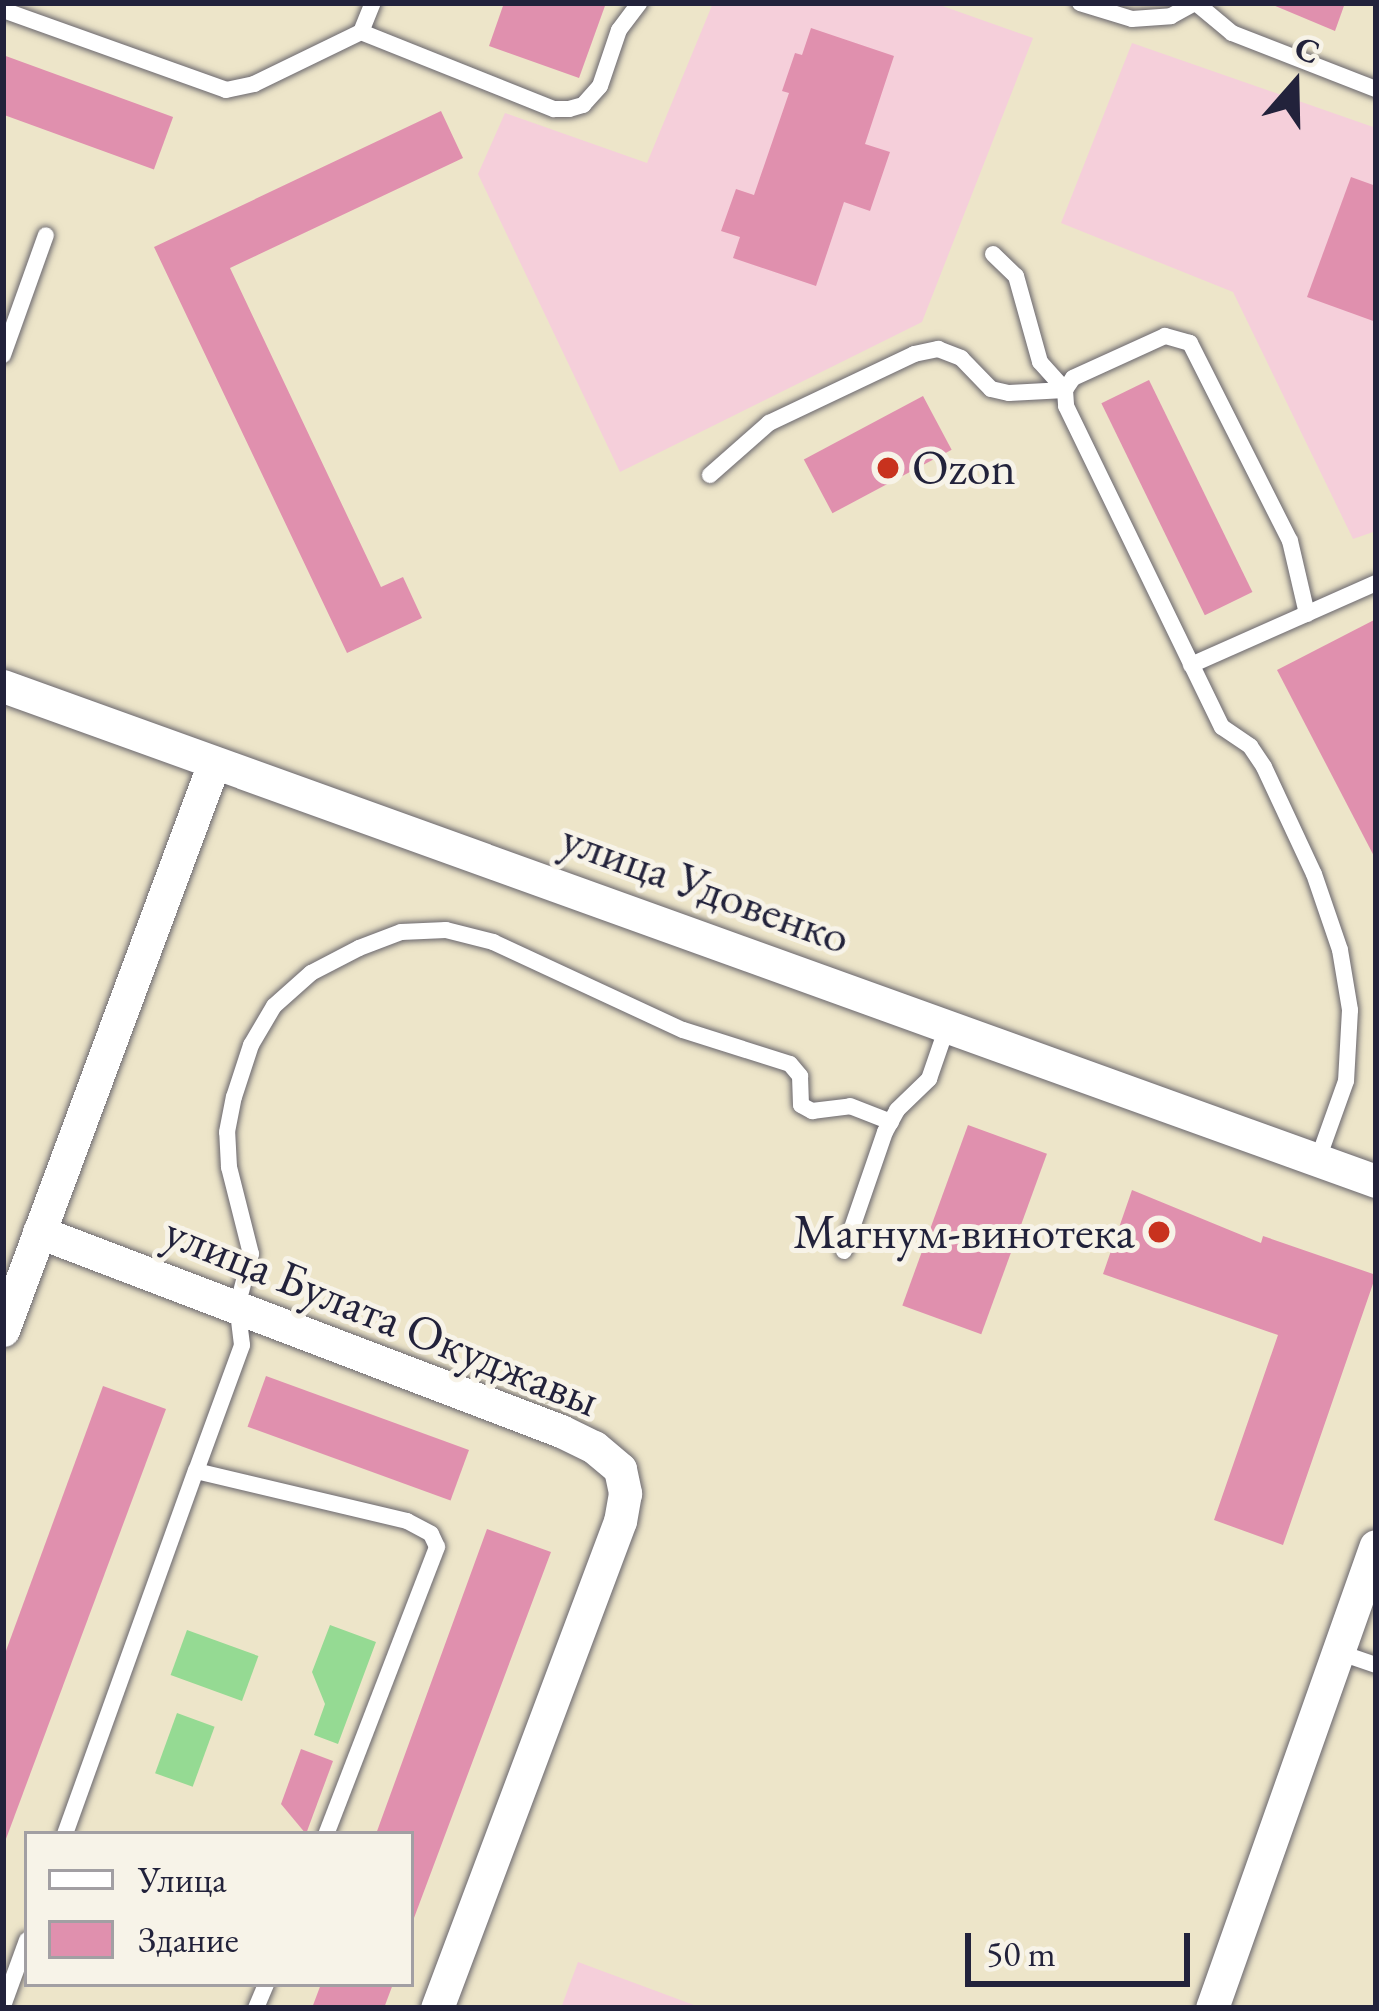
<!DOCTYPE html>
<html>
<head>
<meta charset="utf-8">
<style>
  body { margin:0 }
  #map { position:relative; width:1379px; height:2011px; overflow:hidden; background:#ede5c9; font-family:"EB Garamond",serif }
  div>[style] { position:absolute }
  .built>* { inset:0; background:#f5cfda }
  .green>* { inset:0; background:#95da93; transform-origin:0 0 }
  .building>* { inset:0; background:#e090ae; transform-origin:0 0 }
  .roads { filter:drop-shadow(0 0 3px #69666d) drop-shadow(0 0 3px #69666d) }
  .lane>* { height:16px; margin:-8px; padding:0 8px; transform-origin:8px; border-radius:8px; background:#fff }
  .street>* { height:33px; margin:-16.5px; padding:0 16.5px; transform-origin:16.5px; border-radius:16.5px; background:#fff }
  .dots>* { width:33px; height:33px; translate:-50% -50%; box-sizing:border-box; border:6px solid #f7f3e8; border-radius:50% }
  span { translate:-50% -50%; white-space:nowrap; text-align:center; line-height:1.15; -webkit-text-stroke:10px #f7f3e8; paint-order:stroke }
  .poi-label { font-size:48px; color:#22223b }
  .left { translate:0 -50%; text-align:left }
  .right { translate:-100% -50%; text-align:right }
  .street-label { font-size:48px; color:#22223b }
  .frame { position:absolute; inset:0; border:6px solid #22223b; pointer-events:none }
  .legend { position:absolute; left:24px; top:1831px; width:390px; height:156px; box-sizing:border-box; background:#f7f3e8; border:3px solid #a29fa3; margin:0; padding:15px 21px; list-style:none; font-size:36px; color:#22223b }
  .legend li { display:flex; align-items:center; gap:24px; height:60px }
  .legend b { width:60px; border:3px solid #a29fa3 }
  .north { position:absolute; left:1235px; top:24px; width:120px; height:120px; -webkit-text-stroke:9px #f7f3e8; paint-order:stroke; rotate:20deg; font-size:33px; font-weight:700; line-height:48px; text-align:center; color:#22223b }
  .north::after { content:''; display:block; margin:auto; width:42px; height:54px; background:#22223b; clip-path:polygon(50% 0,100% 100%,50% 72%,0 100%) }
  .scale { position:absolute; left:965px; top:1933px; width:225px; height:54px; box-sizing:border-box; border:6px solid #22223b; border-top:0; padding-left:15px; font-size:36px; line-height:42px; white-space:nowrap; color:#22223b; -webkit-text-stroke:9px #f7f3e8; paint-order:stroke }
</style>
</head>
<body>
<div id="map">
  <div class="built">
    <div style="clip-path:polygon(713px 3px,934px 3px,1033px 38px,922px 322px,620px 472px,478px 174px,505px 113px,647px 163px)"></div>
    <div style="clip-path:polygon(1132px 43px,1376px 128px,1376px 531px,1353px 539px,1233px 292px,1061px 223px)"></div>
    <div style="clip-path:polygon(578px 1962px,702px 2008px,561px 2008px)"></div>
  </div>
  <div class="green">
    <div style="clip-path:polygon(330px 1625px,376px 1642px,338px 1744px,314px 1735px,325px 1704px,312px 1672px)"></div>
    <div style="left:187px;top:1630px;width:76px;height:48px;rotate:20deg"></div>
    <div style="left:177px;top:1713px;width:40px;height:64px;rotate:20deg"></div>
  </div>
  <div class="building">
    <div style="clip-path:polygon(504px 3px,606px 3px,579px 78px,489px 46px)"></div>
    <div style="clip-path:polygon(1268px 3px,1345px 3px,1335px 31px)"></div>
    <div style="clip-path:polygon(811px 28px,894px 56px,865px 144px,890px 152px,870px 211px,844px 202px,816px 286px,733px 258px,740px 237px,721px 231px,736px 189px,754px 195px,789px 93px,782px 91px,795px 53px,802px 55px)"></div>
    <div style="left:3px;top:55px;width:181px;height:56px;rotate:20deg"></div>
    <div style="clip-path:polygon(441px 111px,463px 158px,230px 268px,381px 587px,403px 577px,422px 618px,347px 653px,154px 247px)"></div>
    <div style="clip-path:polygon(1351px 177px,1376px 186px,1376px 322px,1307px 297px)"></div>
    <div style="left:1149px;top:380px;width:236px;height:53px;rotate:64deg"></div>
    <div style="left:923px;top:396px;width:61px;height:135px;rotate:62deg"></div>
    <div style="clip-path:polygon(1376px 619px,1376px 860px,1277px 670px)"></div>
    <div style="left:968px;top:1125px;width:84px;height:192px;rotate:20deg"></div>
    <div style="clip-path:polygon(1132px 1190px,1261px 1243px,1263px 1236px,1376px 1275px,1283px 1545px,1214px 1520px,1278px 1335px,1103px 1274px)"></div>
    <div style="left:266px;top:1376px;width:216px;height:54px;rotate:20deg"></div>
    <div style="clip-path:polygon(103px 1386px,166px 1409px,3px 1847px,3px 1659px)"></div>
    <div style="clip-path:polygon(487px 1529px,551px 1552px,411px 1926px,411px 1834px,376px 1834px)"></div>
    <div style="clip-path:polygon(301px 1749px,333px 1761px,306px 1834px,281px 1804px)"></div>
    <div style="clip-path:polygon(321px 1984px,393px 1984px,384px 2008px,312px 2008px)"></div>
  </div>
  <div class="roads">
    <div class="lane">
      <div style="left:1080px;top:3px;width:54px;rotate:17.1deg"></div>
      <div style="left:1132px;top:19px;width:39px;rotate:-4deg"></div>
      <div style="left:1171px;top:16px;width:26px;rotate:-29deg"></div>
      <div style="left:1196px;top:3px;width:47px;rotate:39.8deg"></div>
      <div style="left:1232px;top:33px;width:155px;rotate:21.3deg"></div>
      <div style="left:3px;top:10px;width:237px;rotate:19.7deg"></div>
      <div style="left:226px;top:90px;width:29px;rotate:-12deg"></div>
      <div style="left:254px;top:84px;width:119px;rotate:-25.9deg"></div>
      <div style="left:361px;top:32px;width:31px;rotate:-68deg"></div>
      <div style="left:361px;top:32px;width:208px;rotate:21.8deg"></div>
      <div style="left:554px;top:109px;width:15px"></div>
      <div style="left:569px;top:109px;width:15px;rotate:-16deg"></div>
      <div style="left:583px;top:105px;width:25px;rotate:-48deg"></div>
      <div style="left:600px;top:86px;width:59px;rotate:-71.3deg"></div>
      <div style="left:619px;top:30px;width:34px;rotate:-53deg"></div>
      <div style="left:993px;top:254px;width:32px;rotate:44deg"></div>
      <div style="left:1016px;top:276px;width:89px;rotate:74.4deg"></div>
      <div style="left:1040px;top:362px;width:38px;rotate:48deg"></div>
      <div style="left:3px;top:355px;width:127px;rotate:-70.3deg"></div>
      <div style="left:710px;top:475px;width:79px;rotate:-41.4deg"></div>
      <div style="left:769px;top:423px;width:161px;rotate:-25.4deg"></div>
      <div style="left:914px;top:354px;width:25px;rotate:-12deg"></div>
      <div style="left:938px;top:349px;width:25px;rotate:21deg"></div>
      <div style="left:961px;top:358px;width:43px;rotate:45.9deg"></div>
      <div style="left:991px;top:389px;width:18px;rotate:13deg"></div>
      <div style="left:1009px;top:393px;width:56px;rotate:-3.1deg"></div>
      <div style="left:1307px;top:614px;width:75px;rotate:-103.1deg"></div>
      <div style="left:1290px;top:541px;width:222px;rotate:-116.8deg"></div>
      <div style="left:1190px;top:343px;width:26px;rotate:-164deg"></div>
      <div style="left:1165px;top:336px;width:101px;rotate:155.5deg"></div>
      <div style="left:1073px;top:378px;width:14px;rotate:124deg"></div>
      <div style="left:1065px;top:390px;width:16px;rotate:86deg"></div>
      <div style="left:1066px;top:406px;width:357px;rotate:64.1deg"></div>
      <div style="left:1222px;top:727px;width:34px;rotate:34deg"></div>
      <div style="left:1250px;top:746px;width:25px;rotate:56deg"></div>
      <div style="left:1264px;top:767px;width:118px;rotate:65deg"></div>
      <div style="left:1314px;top:874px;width:80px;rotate:71.1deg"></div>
      <div style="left:1340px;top:950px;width:61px;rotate:80.5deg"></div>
      <div style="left:1350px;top:1010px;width:71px;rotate:93.2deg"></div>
      <div style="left:1346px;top:1081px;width:83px;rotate:109.7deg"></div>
      <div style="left:1191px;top:665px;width:202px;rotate:-23.9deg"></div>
      <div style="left:844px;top:1251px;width:126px;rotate:-71deg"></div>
      <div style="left:885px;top:1132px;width:25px;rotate:-61deg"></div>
      <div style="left:897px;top:1110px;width:45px;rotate:-44.1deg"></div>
      <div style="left:929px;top:1079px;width:58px;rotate:-70.9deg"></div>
      <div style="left:196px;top:1471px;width:134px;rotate:-69.9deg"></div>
      <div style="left:242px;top:1345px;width:38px;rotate:-97deg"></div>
      <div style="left:237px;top:1307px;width:55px;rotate:-75.2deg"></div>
      <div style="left:251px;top:1254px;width:90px;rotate:-104.2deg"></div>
      <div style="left:229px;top:1167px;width:35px;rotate:-93deg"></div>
      <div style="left:227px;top:1132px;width:36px;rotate:-79deg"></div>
      <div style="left:234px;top:1097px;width:55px;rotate:-71.9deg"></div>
      <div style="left:251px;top:1045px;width:45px;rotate:-59.5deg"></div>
      <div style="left:274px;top:1006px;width:50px;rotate:-41.7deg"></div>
      <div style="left:311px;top:973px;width:54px;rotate:-27.5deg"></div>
      <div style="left:359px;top:948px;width:45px;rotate:-20.9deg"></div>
      <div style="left:401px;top:932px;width:45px;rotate:-2.5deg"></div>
      <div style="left:446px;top:930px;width:49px;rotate:14.3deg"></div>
      <div style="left:493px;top:942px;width:209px;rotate:24.9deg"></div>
      <div style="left:683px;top:1030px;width:112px;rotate:17.6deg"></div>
      <div style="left:790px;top:1064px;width:16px;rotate:50deg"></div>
      <div style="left:800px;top:1076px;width:29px;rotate:88deg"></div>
      <div style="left:801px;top:1105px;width:13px;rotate:29deg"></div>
      <div style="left:812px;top:1111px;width:38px;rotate:-7deg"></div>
      <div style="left:850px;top:1106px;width:44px;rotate:21.3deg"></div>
      <div style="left:1338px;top:1652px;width:40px;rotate:18.9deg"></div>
      <div style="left:65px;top:1834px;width:386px;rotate:-70.2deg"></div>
      <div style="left:196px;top:1471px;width:217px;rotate:13.3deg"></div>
      <div style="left:407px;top:1521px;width:27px;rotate:28deg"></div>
      <div style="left:431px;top:1534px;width:14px;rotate:65deg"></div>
      <div style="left:437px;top:1547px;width:308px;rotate:111.1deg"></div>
      <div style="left:3px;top:2006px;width:70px;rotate:-70deg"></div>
      <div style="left:256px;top:2008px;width:26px;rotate:-67deg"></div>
    </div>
    <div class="street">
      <div style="left:3px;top:686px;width:1460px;rotate:19.83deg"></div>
      <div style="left:39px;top:1232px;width:559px;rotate:20.87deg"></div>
      <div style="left:561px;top:1431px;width:37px;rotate:26deg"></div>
      <div style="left:594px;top:1447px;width:34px;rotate:40deg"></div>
      <div style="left:620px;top:1469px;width:25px;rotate:78deg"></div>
      <div style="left:625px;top:1493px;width:28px;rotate:100deg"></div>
      <div style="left:620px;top:1521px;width:520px;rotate:110.59deg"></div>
      <div style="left:3px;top:1330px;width:605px;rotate:-69.59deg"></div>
      <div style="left:1212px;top:2008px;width:490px;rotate:-70.5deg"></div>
    </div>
  </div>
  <div class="dots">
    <div style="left:888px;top:468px;background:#c8321e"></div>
    <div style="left:1159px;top:1232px;background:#c8321e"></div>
  </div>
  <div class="poi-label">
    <span class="left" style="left:912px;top:468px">Ozon</span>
    <span class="right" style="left:1135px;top:1232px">Магнум-винотека</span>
  </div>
  <div class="street-label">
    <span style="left:706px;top:887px;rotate:20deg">улица Удовенко</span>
    <span style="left:382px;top:1315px;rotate:22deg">улица Булата Окуджавы</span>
  </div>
  <div class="frame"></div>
  <ul class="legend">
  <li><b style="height:15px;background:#fff"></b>Улица</li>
  <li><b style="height:33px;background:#e090ae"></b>Здание</li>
  </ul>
  <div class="north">С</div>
  <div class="scale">50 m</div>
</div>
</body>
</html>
